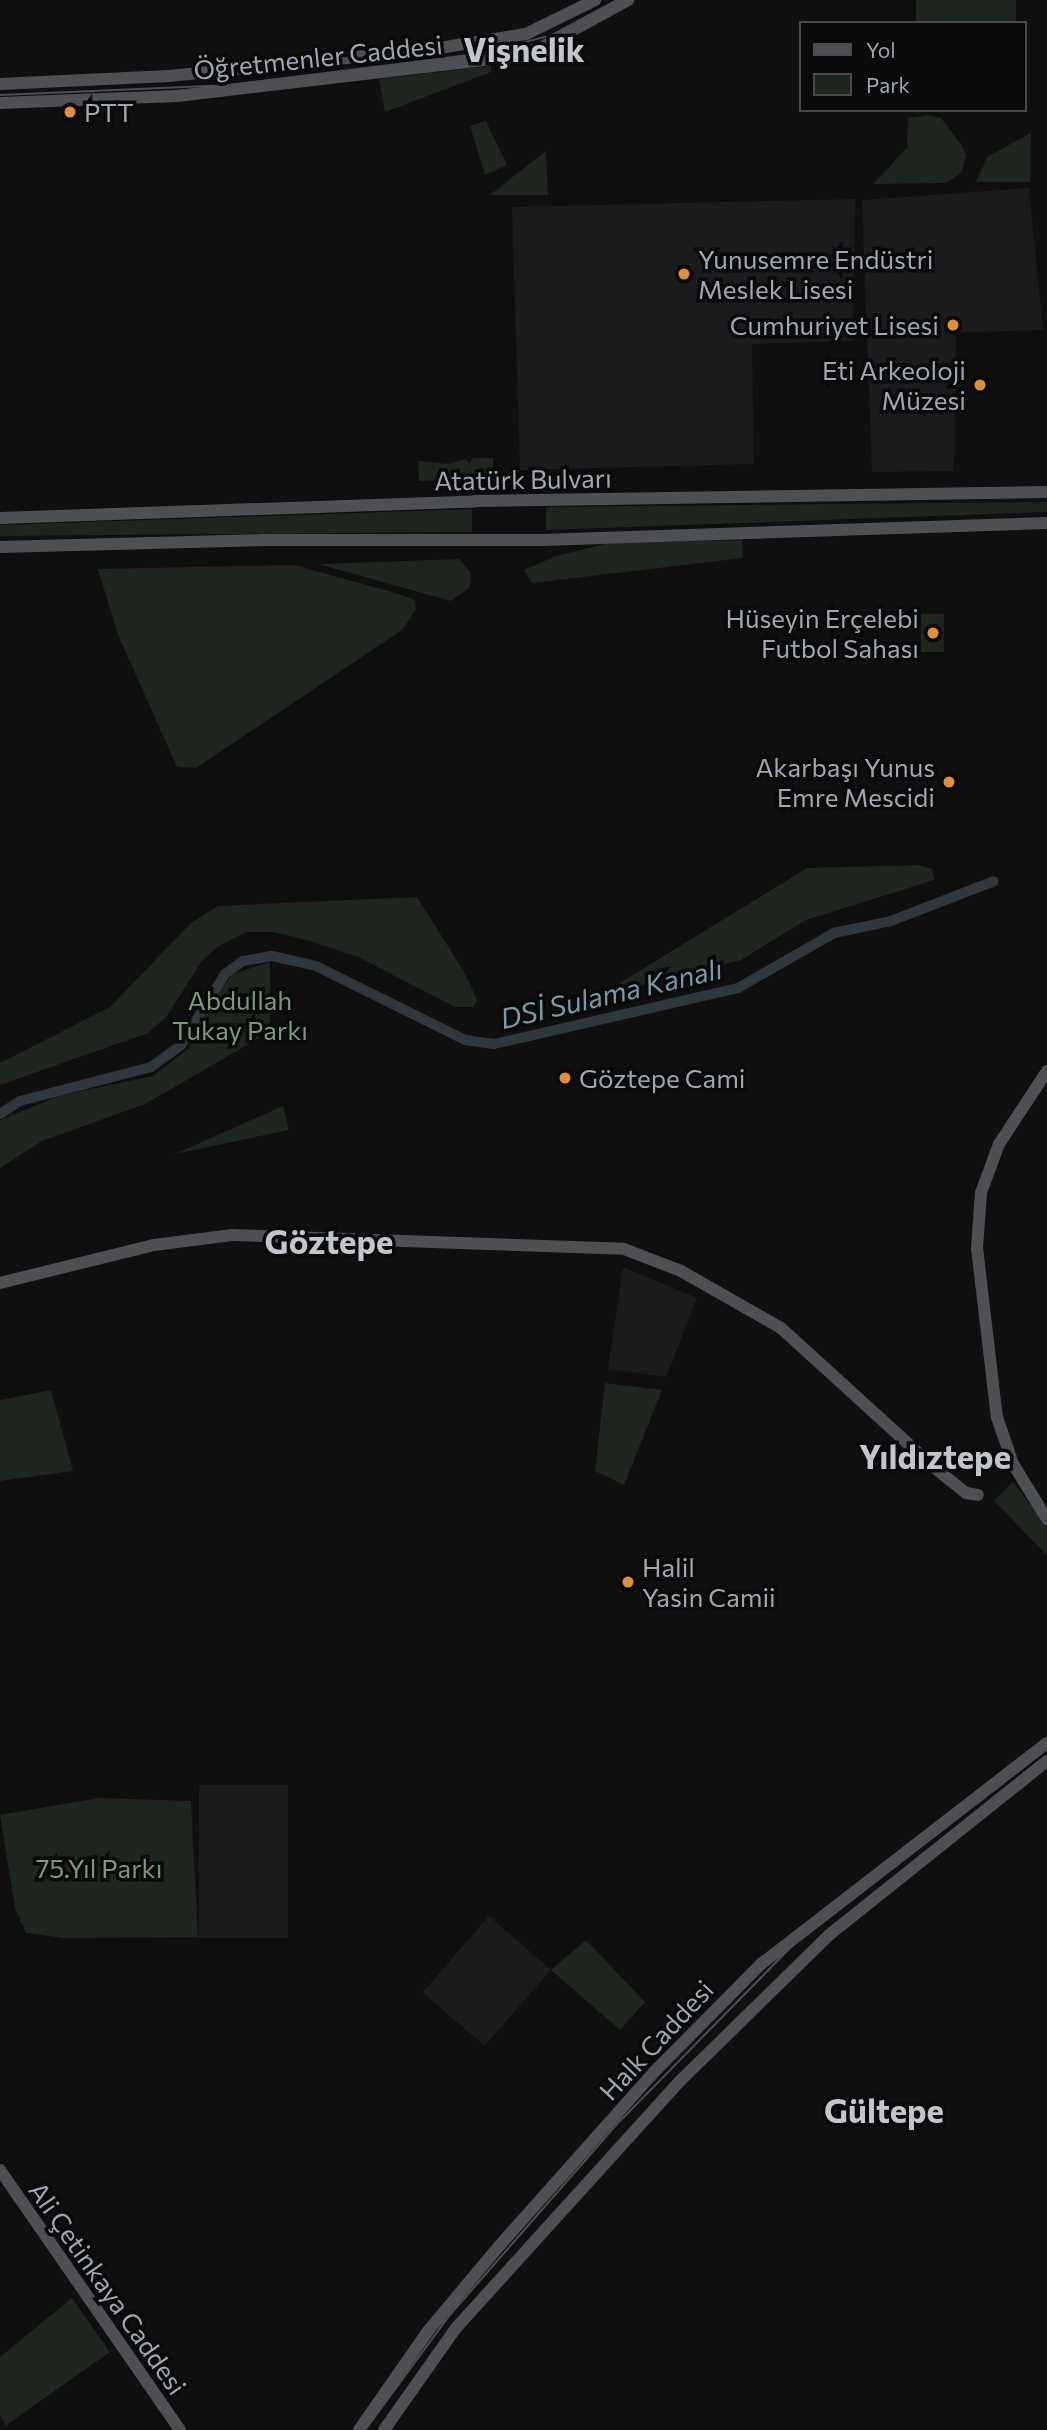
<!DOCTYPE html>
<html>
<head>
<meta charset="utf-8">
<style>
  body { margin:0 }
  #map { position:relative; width:1047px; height:2430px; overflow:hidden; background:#0f0f10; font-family:Commissioner,sans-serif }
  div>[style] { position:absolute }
  .built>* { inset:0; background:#1b1b1d; transform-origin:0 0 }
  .green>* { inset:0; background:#1e241e; transform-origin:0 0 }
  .canal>* { height:10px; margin:-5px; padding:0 5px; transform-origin:5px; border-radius:5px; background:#2e373b }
  .major>* { height:12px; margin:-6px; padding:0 6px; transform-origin:6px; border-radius:6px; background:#4d4f53 }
  .tram>* { height:2px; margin:-1px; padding:0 1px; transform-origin:1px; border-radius:1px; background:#4b4e51 }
  .dots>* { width:19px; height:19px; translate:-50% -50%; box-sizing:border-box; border:4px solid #0a0a0b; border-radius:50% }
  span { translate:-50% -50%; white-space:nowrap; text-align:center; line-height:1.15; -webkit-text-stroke:7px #0a0a0b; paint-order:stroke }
  .street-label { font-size:26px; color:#a1a7b0 }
  .poi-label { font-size:26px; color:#a1a7b0 }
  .left { translate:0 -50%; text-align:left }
  .right { translate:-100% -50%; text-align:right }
  .park-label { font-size:26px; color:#7c997a }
  .water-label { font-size:28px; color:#7b99a8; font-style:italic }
  .district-label { font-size:33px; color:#c2c6cc; font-weight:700 }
  .legend { position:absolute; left:799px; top:21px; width:228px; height:91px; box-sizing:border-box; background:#0a0a0b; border:2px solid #46494d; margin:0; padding:9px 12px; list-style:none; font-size:21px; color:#a1a7b0 }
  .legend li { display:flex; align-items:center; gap:14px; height:35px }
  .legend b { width:35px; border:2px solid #46494d }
</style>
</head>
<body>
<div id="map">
  <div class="built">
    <div style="clip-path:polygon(1029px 188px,1043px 330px,956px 333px,954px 471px,872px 472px,862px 200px)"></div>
    <div style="clip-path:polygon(855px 199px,853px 341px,752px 344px,754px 464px,520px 470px,512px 207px)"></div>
    <div style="clip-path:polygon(623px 1267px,697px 1298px,666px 1377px,608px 1369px)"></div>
    <div style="left:288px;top:1785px;width:153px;height:89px;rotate:90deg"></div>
    <div style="left:489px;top:1916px;width:82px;height:101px;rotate:41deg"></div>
  </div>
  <div class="green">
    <div style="left:916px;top:0;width:100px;height:23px"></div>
    <div style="clip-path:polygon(491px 66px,491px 72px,385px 112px,379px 79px)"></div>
    <div style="clip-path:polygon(929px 115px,941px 118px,962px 146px,966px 156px,961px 173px,946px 183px,873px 184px,907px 148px,908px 118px)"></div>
    <div style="clip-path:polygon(486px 121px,507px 165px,485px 175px,470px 126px)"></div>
    <div style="clip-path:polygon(1031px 133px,1030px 182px,976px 182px,987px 157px)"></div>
    <div style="clip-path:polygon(546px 151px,548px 195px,490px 195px,524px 168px)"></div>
    <div style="clip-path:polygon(473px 458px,493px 458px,493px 478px,419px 481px,418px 461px,449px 464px,465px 459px,469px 464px)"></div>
    <div style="clip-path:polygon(1047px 502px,1047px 512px,546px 530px,546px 507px)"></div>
    <div style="clip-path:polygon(472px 509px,472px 532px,0 536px,0 525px)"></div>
    <div style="clip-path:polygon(742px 540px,743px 558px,532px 583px,524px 570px,556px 556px,609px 543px)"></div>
    <div style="clip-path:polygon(459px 559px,471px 573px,470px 587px,451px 601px,318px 564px)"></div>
    <div style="clip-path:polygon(294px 565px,399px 594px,415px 600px,416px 609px,402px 630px,196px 768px,177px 767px,118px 635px,98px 569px)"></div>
    <div style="left:921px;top:614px;width:23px;height:38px"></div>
    <div style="clip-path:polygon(919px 865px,932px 869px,934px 880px,806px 920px,741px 960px,597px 997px,807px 868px)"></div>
    <div style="clip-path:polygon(417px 897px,463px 970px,477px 999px,474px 1007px,455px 1007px,358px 957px,310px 941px,273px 932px,247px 932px,217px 947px,201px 962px,167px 1016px,148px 1033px,0 1085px,0 1063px,110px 1007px,191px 923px,218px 906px)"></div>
    <div style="clip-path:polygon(270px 962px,270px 1032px,145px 1104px,42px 1141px,0 1168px,0 1120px,62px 1095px,153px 1076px,190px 1047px,214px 998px,233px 974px)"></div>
    <div style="clip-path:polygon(283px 1106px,289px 1130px,175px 1154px)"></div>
    <div style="clip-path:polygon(605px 1383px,662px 1390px,624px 1485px,595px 1471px)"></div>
    <div style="clip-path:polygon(51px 1390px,73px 1471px,0 1481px,0 1400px)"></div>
    <div style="clip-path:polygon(1013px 1482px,1047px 1526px,1047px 1555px,994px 1501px)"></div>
    <div style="clip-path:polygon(99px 1798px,191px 1801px,198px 1937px,64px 1938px,26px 1933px,15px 1908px,0 1815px)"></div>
    <div style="clip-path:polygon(586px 1940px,645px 2002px,620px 2030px,551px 1970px)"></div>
    <div style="clip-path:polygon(72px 2298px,110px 2352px,5px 2426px,0 2414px,0 2357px)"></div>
  </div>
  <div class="canal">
    <div style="left:0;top:1114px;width:24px;rotate:-33deg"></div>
    <div style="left:20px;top:1101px;width:135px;rotate:-14.5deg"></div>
    <div style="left:151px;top:1067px;width:37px;rotate:-36deg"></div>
    <div style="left:181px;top:1045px;width:84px;rotate:-58.2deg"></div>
    <div style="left:225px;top:974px;width:22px;rotate:-36deg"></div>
    <div style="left:243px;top:961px;width:29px;rotate:-10deg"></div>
    <div style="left:272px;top:956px;width:45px;rotate:12.8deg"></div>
    <div style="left:316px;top:966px;width:166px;rotate:26.4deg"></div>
    <div style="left:465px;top:1040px;width:29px;rotate:8deg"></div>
    <div style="left:494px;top:1044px;width:250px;rotate:-12.9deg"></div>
    <div style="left:738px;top:988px;width:111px;rotate:-29.8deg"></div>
    <div style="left:834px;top:933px;width:58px;rotate:-11.9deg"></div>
    <div style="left:891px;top:921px;width:110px;rotate:-21.2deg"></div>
  </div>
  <div class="major">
    <div style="left:0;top:84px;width:169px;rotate:-2.7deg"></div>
    <div style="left:169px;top:76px;width:259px;rotate:-5.8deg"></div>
    <div style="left:427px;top:50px;width:100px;rotate:-9.2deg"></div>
    <div style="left:526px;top:34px;width:77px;rotate:-26.2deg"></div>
    <div style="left:0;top:103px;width:177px;rotate:-2.3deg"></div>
    <div style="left:177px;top:96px;width:340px;rotate:-6.7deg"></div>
    <div style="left:515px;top:56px;width:31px;rotate:-19deg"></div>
    <div style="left:544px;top:46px;width:96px;rotate:-28.7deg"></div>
    <div style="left:0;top:518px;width:475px;rotate:-2deg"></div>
    <div style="left:475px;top:501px;width:572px;rotate:-0.9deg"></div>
    <div style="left:0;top:547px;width:262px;rotate:-1.5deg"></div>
    <div style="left:262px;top:540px;width:280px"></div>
    <div style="left:542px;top:540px;width:505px;rotate:-1.93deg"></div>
    <div style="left:1047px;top:1071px;width:87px;rotate:123.3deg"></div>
    <div style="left:999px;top:1144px;width:52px;rotate:110.2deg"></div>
    <div style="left:981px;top:1193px;width:55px;rotate:94.2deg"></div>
    <div style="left:977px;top:1248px;width:170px;rotate:83.3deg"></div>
    <div style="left:997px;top:1417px;width:50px;rotate:71.2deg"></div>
    <div style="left:1013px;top:1464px;width:65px;rotate:58.3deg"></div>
    <div style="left:0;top:1283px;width:159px;rotate:-13.9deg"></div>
    <div style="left:154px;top:1245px;width:79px;rotate:-7.3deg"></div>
    <div style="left:232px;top:1235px;width:392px;rotate:2deg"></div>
    <div style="left:624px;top:1249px;width:61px;rotate:21.1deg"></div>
    <div style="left:681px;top:1271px;width:115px;rotate:29.7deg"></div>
    <div style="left:781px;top:1328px;width:208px;rotate:42.3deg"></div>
    <div style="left:935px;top:1468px;width:40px;rotate:39deg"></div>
    <div style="left:966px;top:1493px;width:12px;rotate:9deg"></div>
    <div style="left:0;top:2170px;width:316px;rotate:55.3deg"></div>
    <div style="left:359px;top:2430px;width:121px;rotate:-55.1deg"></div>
    <div style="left:428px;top:2331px;width:112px;rotate:-50.1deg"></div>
    <div style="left:500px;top:2245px;width:233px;rotate:-48.3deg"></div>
    <div style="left:655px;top:2071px;width:151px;rotate:-45.3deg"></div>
    <div style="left:761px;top:1964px;width:361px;rotate:-37.7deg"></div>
    <div style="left:384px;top:2430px;width:125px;rotate:-54.8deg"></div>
    <div style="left:456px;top:2328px;width:335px;rotate:-47.8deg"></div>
    <div style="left:681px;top:2080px;width:207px;rotate:-44.4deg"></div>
    <div style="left:829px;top:1935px;width:279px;rotate:-38.6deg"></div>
  </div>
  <div class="tram">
    <div style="left:0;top:95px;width:231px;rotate:-2.5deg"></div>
    <div style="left:231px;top:85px;width:254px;rotate:-7.2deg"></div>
    <div style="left:483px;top:53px;width:71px;rotate:-14.6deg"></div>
    <div style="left:552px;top:35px;width:74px;rotate:-28.3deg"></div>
    <div style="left:365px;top:2430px;width:142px;rotate:-53.6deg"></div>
    <div style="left:449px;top:2316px;width:259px;rotate:-48.8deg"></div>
    <div style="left:620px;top:2121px;width:260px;rotate:-45.5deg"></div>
    <div style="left:802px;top:1936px;width:309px;rotate:-37.6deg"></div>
  </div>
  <div class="dots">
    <div style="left:70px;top:112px;background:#de9138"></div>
    <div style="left:684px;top:274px;background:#de9138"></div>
    <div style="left:953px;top:325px;background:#de9138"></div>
    <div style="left:980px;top:385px;background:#de9138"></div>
    <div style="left:933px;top:633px;background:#de9138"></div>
    <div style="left:949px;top:782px;background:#de9138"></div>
    <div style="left:565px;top:1078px;background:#de9138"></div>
    <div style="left:628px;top:1582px;background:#de9138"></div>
  </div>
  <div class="street-label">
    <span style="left:318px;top:57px;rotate:-6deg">Öğretmenler Caddesi</span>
    <span style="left:523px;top:479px;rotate:-1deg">Atatürk Bulvarı</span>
    <span style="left:656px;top:2040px;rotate:-47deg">Halk Caddesi</span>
    <span style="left:108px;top:2288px;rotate:55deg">Ali Çetinkaya Caddesi</span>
  </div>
  <div class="poi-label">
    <span class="left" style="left:84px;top:112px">PTT</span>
    <span class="left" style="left:698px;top:274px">Yunusemre Endüstri<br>Meslek Lisesi</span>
    <span class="right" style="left:939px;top:325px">Cumhuriyet Lisesi</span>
    <span class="right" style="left:966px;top:385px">Eti Arkeoloji<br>Müzesi</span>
    <span class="right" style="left:919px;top:633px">Hüseyin Erçelebi<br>Futbol Sahası</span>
    <span class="right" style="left:935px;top:782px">Akarbaşı Yunus<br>Emre Mescidi</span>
    <span class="left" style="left:579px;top:1078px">Göztepe Cami</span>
    <span class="left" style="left:642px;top:1582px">Halil<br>Yasin Camii</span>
  </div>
  <div class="park-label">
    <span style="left:240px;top:1015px">Abdullah<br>Tukay Parkı</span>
    <span style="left:99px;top:1868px">75.Yıl Parkı</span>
  </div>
  <div class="water-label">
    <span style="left:611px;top:993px;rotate:-13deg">DSİ Sulama Kanalı</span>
  </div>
  <div class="district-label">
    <span style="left:524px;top:49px">Vişnelik</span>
    <span style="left:329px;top:1241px">Göztepe</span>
    <span style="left:935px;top:1456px">Yıldıztepe</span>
    <span style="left:884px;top:2110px">Gültepe</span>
  </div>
  <ul class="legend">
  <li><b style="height:9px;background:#4d4f53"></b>Yol</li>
  <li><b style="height:19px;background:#1e241e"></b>Park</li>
  </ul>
</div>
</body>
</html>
